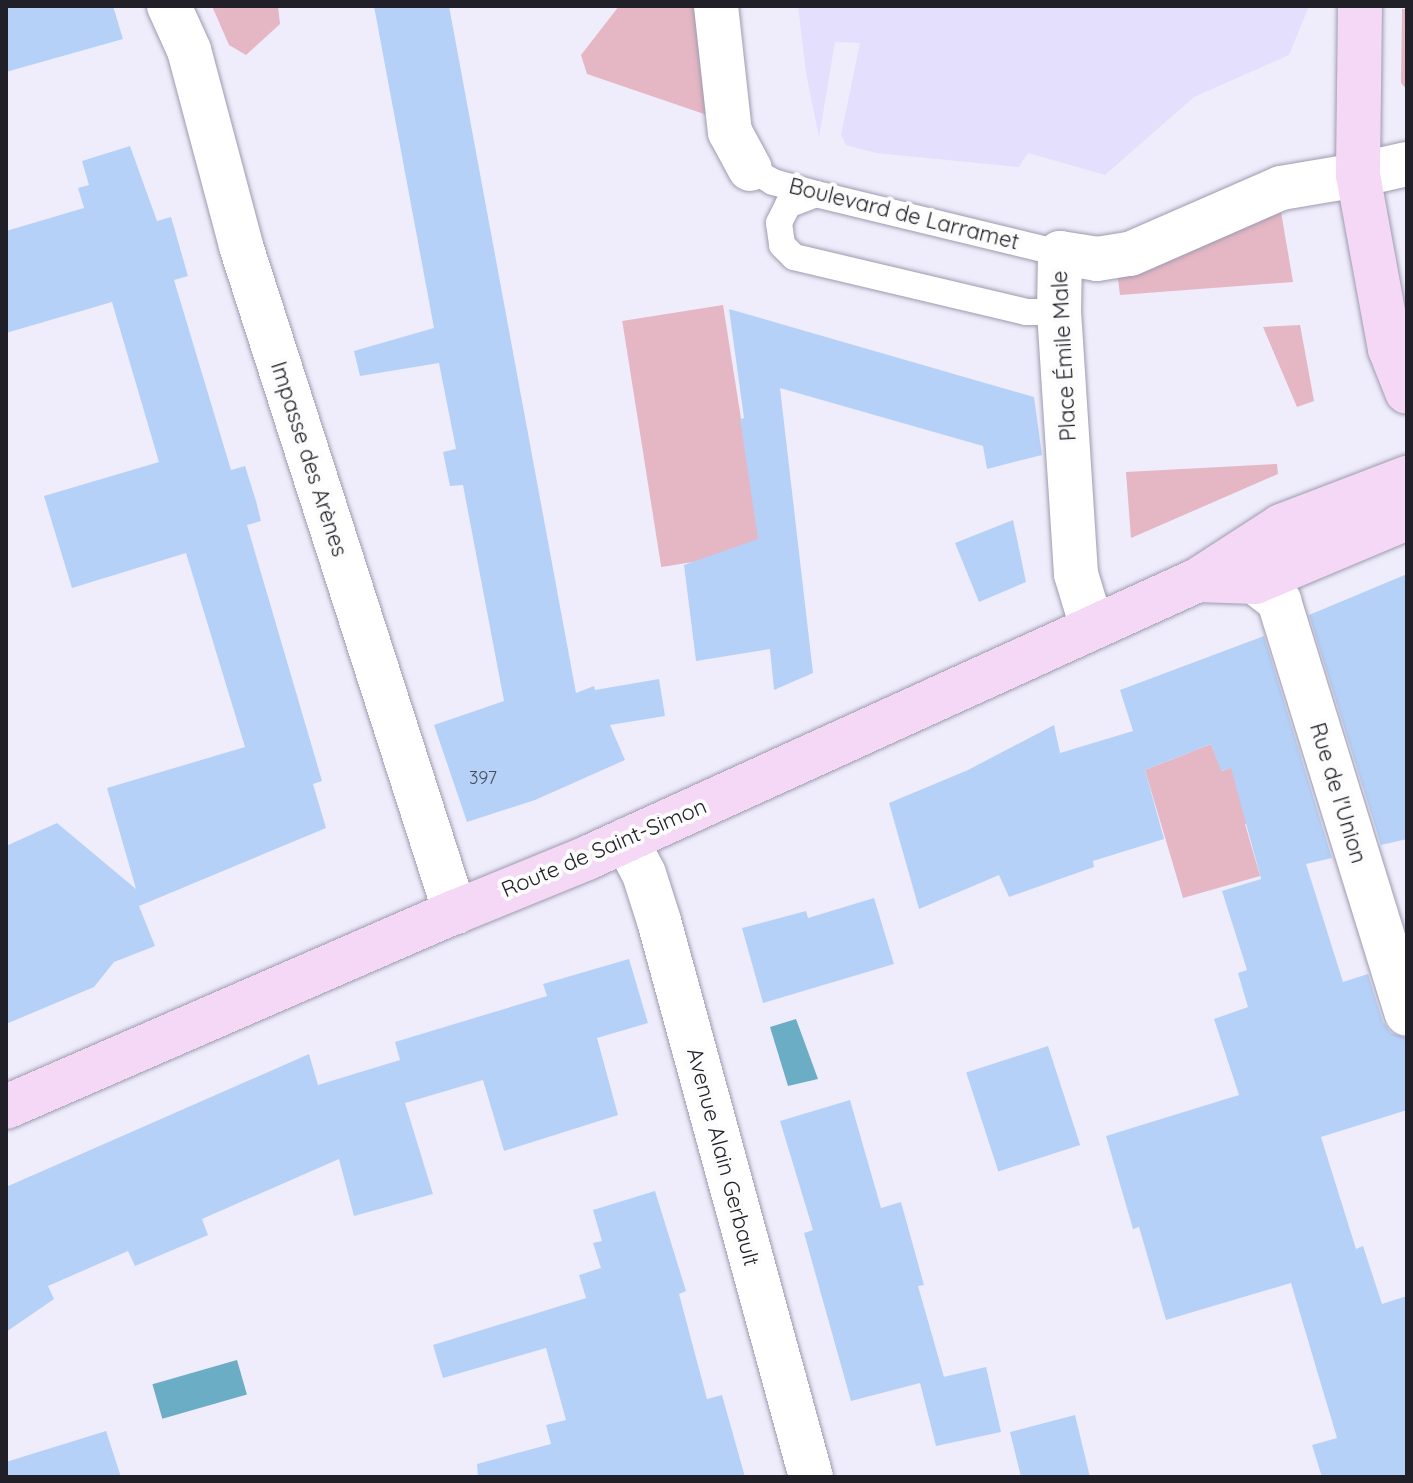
<!DOCTYPE html>
<html>
<head>
<meta charset="utf-8">
<style>
  body { margin:0 }
  #map { position:relative; width:1413px; height:1483px; overflow:hidden; background:#efedfb; font-family:Quicksand,sans-serif }
  div>[style] { position:absolute }
  .built>* { inset:0; background:#e3dffd }
  .green>* { inset:0; background:#e5b6c3; transform-origin:0 0 }
  .water>* { inset:0; background:#6aadc5; transform-origin:0 0 }
  .building>* { inset:0; background:#b6d1f7; transform-origin:0 0 }
  .roads { filter:drop-shadow(0 0 2px #9d9bb0) drop-shadow(0 0 2px #9d9bb0) }
  .service>* { height:26px; margin:-13px; padding:0 13px; transform-origin:13px; border-radius:13px; background:#fff }
  .minor>* { height:44px; margin:-22px; padding:0 22px; transform-origin:22px; border-radius:22px; background:#fff }
  .tertiary>* { height:44px; margin:-22px; padding:0 22px; transform-origin:22px; border-radius:22px; background:#fff }
  .secondary>* { height:44px; margin:-22px; padding:0 22px; transform-origin:22px; border-radius:22px; background:#f5d7f6 }
  span { translate:-50% -50%; white-space:nowrap; text-align:center; line-height:1.15; -webkit-text-stroke:8px #fcfcfc; paint-order:stroke }
  .number-label { font-size:18px; color:#464c5c }
  .number-label span { -webkit-text-stroke-width:0 }
  .street-label { font-size:22px; color:#212028 }
  .frame { position:absolute; inset:0; border:8px solid #212028; pointer-events:none }
</style>
</head>
<body>
<div id="map">
  <div class="built">
    <div style="clip-path:polygon(798px 6px,1309px 6px,1289px 55px,1194px 97px,1105px 175px,1028px 153px,1019px 167px,876px 153px,846px 145px,841px 135px,860px 43px,835px 42px,819px 137px,806px 73px)"></div>
  </div>
  <div class="green">
    <div style="clip-path:polygon(212px 6px,278px 6px,280px 24px,246px 55px,229px 45px)"></div>
    <div style="clip-path:polygon(619px 6px,696px 6px,707px 115px,587px 74px,581px 55px)"></div>
    <div style="clip-path:polygon(1402px 9px,1407px 9px,1407px 90px,1401px 83px)"></div>
    <div style="clip-path:polygon(1279px 200px,1293px 282px,1120px 295px,1117px 271px)"></div>
    <div style="left:723px;top:305px;width:249px;height:102px;rotate:81deg"></div>
    <div style="clip-path:polygon(1300px 325px,1314px 401px,1297px 407px,1263px 327px)"></div>
    <div style="clip-path:polygon(1277px 464px,1278px 474px,1131px 538px,1126px 472px)"></div>
    <div style="clip-path:polygon(1211px 744px,1222px 771px,1295px 744px,1314px 805px,1245px 824px,1260px 876px,1183px 898px,1145px 770px)"></div>
  </div>
  <div class="water">
    <div style="clip-path:polygon(796px 1019px,818px 1079px,788px 1086px,770px 1027px)"></div>
    <div style="left:237px;top:1360px;width:36px;height:88px;rotate:74deg"></div>
  </div>
  <div class="building">
    <div style="clip-path:polygon(6px 6px,113px 6px,123px 39px,6px 72px)"></div>
    <div style="clip-path:polygon(374px 6px,449px 6px,576px 693px,594px 686px,595px 690px,659px 679px,665px 716px,610px 725px,625px 760px,535px 800px,467px 822px,434px 725px,504px 701px,463px 485px,450px 486px,443px 452px,456px 449px,439px 363px,360px 376px,354px 351px,434px 328px)"></div>
    <div style="clip-path:polygon(130px 146px,157px 221px,171px 217px,188px 276px,174px 280px,231px 470px,245px 466px,256px 501px,261px 521px,247px 525px,322px 781px,313px 784px,326px 828px,139px 906px,155px 946px,114px 962px,94px 987px,6px 1024px,6px 846px,57px 823px,136px 889px,107px 788px,245px 747px,186px 553px,72px 588px,44px 496px,159px 462px,112px 302px,6px 333px,6px 231px,84px 208px,78px 188px,89px 185px,82px 161px)"></div>
    <div style="clip-path:polygon(729px 309px,1034px 397px,1042px 455px,987px 469px,983px 446px,780px 388px,813px 673px,774px 690px,770px 649px,696px 661px,684px 565px,758px 539px,740px 419px,744px 418px)"></div>
    <div style="clip-path:polygon(1013px 520px,1026px 582px,979px 602px,955px 543px)"></div>
    <div style="clip-path:polygon(1407px 574px,1407px 839px,1381px 845px,1309px 615px)"></div>
    <div style="clip-path:polygon(1264px 636px,1332px 858px,1306px 864px,1343px 982px,1368px 974px,1383px 1022px,1391px 1033px,1407px 1038px,1407px 1110px,1321px 1137px,1356px 1249px,1363px 1246px,1382px 1304px,1407px 1296px,1407px 1477px,1322px 1477px,1312px 1445px,1337px 1438px,1291px 1283px,1166px 1320px,1139px 1227px,1133px 1229px,1106px 1136px,1239px 1095px,1214px 1019px,1248px 1007px,1238px 973px,1247px 970px,1222px 891px,1261px 879px,1231px 768px,1221px 771px,1211px 744px,1145px 770px,1164px 839px,1093px 861px,1094px 867px,1009px 897px,999px 875px,919px 909px,889px 803px,968px 770px,1054px 725px,1060px 753px,1133px 731px,1120px 690px)"></div>
    <div style="clip-path:polygon(874px 898px,894px 964px,763px 1003px,742px 928px,806px 911px,808px 918px)"></div>
    <div style="clip-path:polygon(629px 959px,648px 1023px,597px 1038px,618px 1115px,504px 1151px,483px 1080px,405px 1103px,433px 1194px,354px 1216px,339px 1159px,202px 1219px,208px 1235px,135px 1266px,128px 1251px,48px 1286px,54px 1299px,6px 1332px,6px 1187px,309px 1054px,318px 1085px,400px 1060px,395px 1042px,547px 996px,543px 984px)"></div>
    <div style="left:1048px;top:1046px;width:104px;height:86px;rotate:72deg"></div>
    <div style="clip-path:polygon(850px 1100px,881px 1208px,901px 1202px,924px 1285px,918px 1286px,944px 1377px,939px 1378px,986px 1367px,1001px 1432px,936px 1446px,920px 1383px,851px 1401px,804px 1233px,813px 1230px,780px 1121px)"></div>
    <div style="clip-path:polygon(655px 1191px,686px 1291px,679px 1294px,707px 1399px,722px 1395px,745px 1477px,478px 1477px,477px 1464px,551px 1444px,546px 1425px,566px 1420px,546px 1348px,443px 1378px,433px 1345px,586px 1298px,579px 1275px,601px 1268px,593px 1243px,602px 1241px,593px 1210px)"></div>
    <div style="clip-path:polygon(1075px 1415px,1090px 1477px,1021px 1477px,1010px 1432px)"></div>
    <div style="clip-path:polygon(106px 1431px,121px 1477px,6px 1477px,6px 1462px)"></div>
  </div>
  <div class="roads">
    <div class="service">
      <div style="left:750px;top:169px;width:26px;rotate:29deg"></div>
      <div style="left:773px;top:182px;width:45px;rotate:15.6deg"></div>
      <div style="left:816px;top:194px;width:251px;rotate:13.6deg"></div>
      <div style="left:816px;top:194px;width:30px;rotate:159deg"></div>
      <div style="left:788px;top:205px;width:20px;rotate:117deg"></div>
      <div style="left:779px;top:223px;width:22px;rotate:82deg"></div>
      <div style="left:782px;top:245px;width:17px;rotate:45deg"></div>
      <div style="left:794px;top:257px;width:238px;rotate:13.3deg"></div>
      <div style="left:1026px;top:312px;width:33px"></div>
    </div>
    <div class="minor">
      <div style="left:169px;top:6px;width:48px;rotate:65.6deg"></div>
      <div style="left:189px;top:50px;width:203px;rotate:75.1deg"></div>
      <div style="left:241px;top:246px;width:700px;rotate:72.19deg"></div>
      <div style="left:716px;top:6px;width:127px;rotate:83.7deg"></div>
      <div style="left:730px;top:132px;width:42px;rotate:61.6deg"></div>
      <div style="left:1255px;top:582px;width:31px;rotate:38deg"></div>
      <div style="left:1279px;top:601px;width:432px;rotate:72.8deg"></div>
      <div style="left:1092px;top:627px;width:55px;rotate:-106.8deg"></div>
      <div style="left:1076px;top:574px;width:263px;rotate:-93.7deg"></div>
      <div style="left:1059px;top:312px;width:59px;rotate:-89deg"></div>
      <div style="left:1060px;top:253px;width:37px;rotate:9deg"></div>
      <div style="left:1097px;top:259px;width:33px;rotate:-9deg"></div>
      <div style="left:1130px;top:254px;width:165px;rotate:-23.6deg"></div>
      <div style="left:1281px;top:188px;width:78px;rotate:-9.6deg"></div>
      <div style="left:626px;top:840px;width:38px;rotate:62deg"></div>
      <div style="left:644px;top:874px;width:49px;rotate:72.3deg"></div>
      <div style="left:659px;top:921px;width:576px;rotate:74.71deg"></div>
    </div>
    <div class="tertiary">
      <div style="left:1358px;top:175px;width:50px;rotate:-12.7deg"></div>
    </div>
    <div class="secondary">
      <div style="left:1360px;top:6px;width:169px;rotate:90.7deg"></div>
      <div style="left:1358px;top:175px;width:177px;rotate:79.6deg"></div>
      <div style="left:1390px;top:349px;width:46px;rotate:68.4deg"></div>
      <div style="left:1198px;top:580px;width:57px;rotate:2deg"></div>
      <div style="left:1255px;top:582px;width:165px;rotate:-22.8deg"></div>
      <div style="left:6px;top:1107px;width:490px;rotate:-23.5deg"></div>
      <div style="left:455px;top:912px;width:143px;rotate:-22.2deg"></div>
      <div style="left:587px;top:858px;width:671px;rotate:-24.47deg"></div>
      <div style="left:1198px;top:580px;width:99px;rotate:-33deg"></div>
      <div style="left:1281px;top:526px;width:135px;rotate:-20.9deg"></div>
    </div>
  </div>
  <div class="number-label">
    <span style="left:483px;top:778px">397</span>
  </div>
  <div class="street-label">
    <span style="left:904px;top:214px;rotate:14deg">Boulevard de Larramet</span>
    <span style="left:1064px;top:356px;rotate:-93deg">Place Émile Male</span>
    <span style="left:309px;top:459px;rotate:72deg">Impasse des Arènes</span>
    <span style="left:1338px;top:793px;rotate:73deg">Rue de l'Union</span>
    <span style="left:604px;top:848px;rotate:-23deg">Route de Saint-Simon</span>
    <span style="left:723px;top:1157px;rotate:75deg">Avenue Alain Gerbault</span>
  </div>
  <div class="frame"></div>
</div>
</body>
</html>
